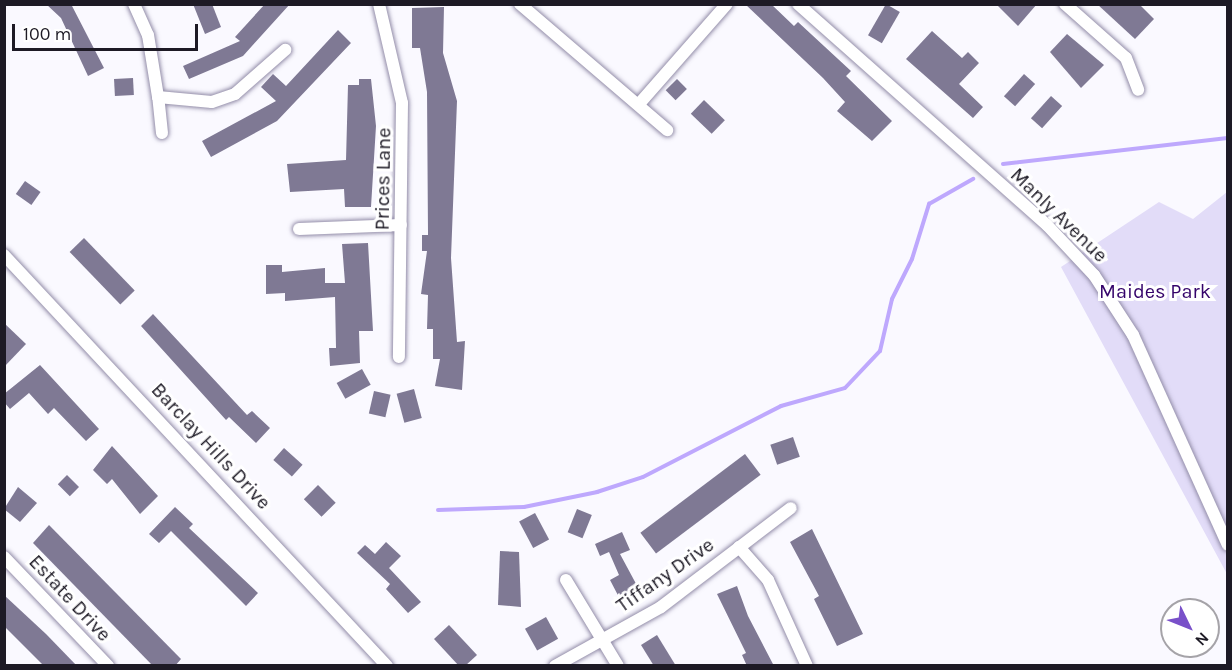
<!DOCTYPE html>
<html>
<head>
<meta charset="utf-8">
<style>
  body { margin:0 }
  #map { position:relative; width:1232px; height:670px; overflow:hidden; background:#faf9ff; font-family:Karla,sans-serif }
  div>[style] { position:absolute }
  .green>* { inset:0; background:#e2dcf8 }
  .stream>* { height:4px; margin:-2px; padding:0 2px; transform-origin:2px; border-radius:2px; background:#bea8fd }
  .building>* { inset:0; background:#7f7994; transform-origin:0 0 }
  .roads { filter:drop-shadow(0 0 2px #938da9) drop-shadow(0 0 2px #938da9) }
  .minor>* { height:12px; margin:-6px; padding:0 6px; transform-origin:6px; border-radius:6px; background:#fff }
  span { translate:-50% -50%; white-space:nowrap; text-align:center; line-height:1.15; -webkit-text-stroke:6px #fff; paint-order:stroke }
  .street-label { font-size:20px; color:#1d1a25 }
  .park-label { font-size:20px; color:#34036a }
  .frame { position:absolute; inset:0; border:6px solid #1d1a25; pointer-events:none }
  .north { position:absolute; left:1160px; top:598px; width:60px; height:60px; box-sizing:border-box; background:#fff; border:2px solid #a5a3a8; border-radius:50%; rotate:133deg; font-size:16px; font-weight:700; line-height:24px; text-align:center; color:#1d1a25 }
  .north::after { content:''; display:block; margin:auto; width:21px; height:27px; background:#7950c9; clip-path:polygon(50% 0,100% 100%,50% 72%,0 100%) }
  .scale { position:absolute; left:12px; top:24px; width:186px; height:27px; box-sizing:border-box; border:3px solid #1d1a25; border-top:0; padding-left:8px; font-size:18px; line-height:21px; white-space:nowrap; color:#1d1a25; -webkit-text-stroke:4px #fff; paint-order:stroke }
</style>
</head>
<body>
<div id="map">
  <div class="green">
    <div style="clip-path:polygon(1227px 192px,1227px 574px,1061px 267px,1159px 202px,1193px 219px)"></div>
  </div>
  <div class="stream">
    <div style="left:1003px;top:164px;width:226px;rotate:-6.6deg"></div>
    <div style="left:438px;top:510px;width:86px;rotate:-2deg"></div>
    <div style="left:524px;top:507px;width:75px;rotate:-11.6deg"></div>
    <div style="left:597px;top:492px;width:48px;rotate:-18.1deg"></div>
    <div style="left:643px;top:477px;width:155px;rotate:-27.2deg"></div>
    <div style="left:781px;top:406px;width:66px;rotate:-15.7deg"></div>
    <div style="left:845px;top:388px;width:51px;rotate:-46.6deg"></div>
    <div style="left:880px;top:351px;width:53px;rotate:-77deg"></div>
    <div style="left:892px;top:299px;width:45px;rotate:-63.4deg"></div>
    <div style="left:912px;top:259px;width:58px;rotate:-72.8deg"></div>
    <div style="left:929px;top:204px;width:51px;rotate:-29.6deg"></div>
  </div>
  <div class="building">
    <div style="clip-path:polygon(46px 4px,71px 4px,104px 68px,88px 76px,61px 18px)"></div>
    <div style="clip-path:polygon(193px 4px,212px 4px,221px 27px,205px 34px)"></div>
    <div style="clip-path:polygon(265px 4px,290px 4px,243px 56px,189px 79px,183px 66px,240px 41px,235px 37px)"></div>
    <div style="clip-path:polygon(745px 4px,771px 4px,794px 26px,798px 22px,851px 71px,846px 76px,892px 121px,872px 141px,837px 111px,845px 102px,823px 78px)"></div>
    <div style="left:886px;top:4px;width:16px;height:36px;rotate:30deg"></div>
    <div style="clip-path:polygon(996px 4px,1037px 4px,1018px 26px)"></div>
    <div style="clip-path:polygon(1097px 4px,1139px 4px,1154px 19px,1135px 39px)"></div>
    <div style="clip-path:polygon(444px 7px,443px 53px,457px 101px,451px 258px,457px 342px,465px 341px,462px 390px,435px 386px,440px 359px,433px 359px,433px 329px,427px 329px,428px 295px,421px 294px,427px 251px,422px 251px,422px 235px,428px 235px,427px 92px,420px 48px,412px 48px,412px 8px)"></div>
    <div style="clip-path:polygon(338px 30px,351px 43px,277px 121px,211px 157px,202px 141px,276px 101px,261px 87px,273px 74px,286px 86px)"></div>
    <div style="clip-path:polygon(932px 31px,962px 58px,968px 52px,979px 63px,959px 84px,983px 107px,973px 118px,906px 59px)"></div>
    <div style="clip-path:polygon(1067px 34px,1104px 65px,1081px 88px,1050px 52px)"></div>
    <div style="left:1024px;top:74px;width:15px;height:30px;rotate:42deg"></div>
    <div style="left:133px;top:78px;width:17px;height:19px;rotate:87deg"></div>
    <div style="clip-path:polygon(359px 79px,371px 79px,376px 126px,371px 207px,345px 207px,344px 189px,290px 192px,287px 164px,346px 160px,348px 85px,359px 85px)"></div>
    <div style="left:677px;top:79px;width:14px;height:16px;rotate:45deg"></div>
    <div style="left:1051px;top:96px;width:15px;height:30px;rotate:42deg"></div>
    <div style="left:704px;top:100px;width:29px;height:19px;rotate:44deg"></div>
    <div style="left:25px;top:181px;width:19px;height:16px;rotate:35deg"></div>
    <div style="left:84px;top:238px;width:73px;height:20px;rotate:46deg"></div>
    <div style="clip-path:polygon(368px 243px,373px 331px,359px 331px,360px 363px,330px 366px,329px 348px,336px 348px,335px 297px,285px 301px,285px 293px,266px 294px,266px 265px,282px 265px,282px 272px,325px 268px,325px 283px,345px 283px,342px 244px)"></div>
    <div style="clip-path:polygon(153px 314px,247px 415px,252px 411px,270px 428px,256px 443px,229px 417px,226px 420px,141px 326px)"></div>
    <div style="clip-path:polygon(4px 323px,26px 344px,4px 367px)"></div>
    <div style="clip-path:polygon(40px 365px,99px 429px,86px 441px,54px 408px,48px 414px,29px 393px,10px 409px,4px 402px,4px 394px)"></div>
    <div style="left:362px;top:369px;width:18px;height:29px;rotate:61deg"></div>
    <div style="left:414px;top:389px;width:30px;height:18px;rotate:75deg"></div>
    <div style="left:374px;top:391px;width:17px;height:23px;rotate:13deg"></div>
    <div style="left:793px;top:437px;width:21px;height:24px;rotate:71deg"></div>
    <div style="clip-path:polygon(112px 446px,158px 496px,140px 514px,112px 479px,107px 484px,93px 470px)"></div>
    <div style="left:284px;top:448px;width:25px;height:16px;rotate:42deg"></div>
    <div style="left:745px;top:454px;width:26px;height:131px;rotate:53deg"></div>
    <div style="left:67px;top:475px;width:17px;height:13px;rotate:45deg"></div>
    <div style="left:318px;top:485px;width:25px;height:20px;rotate:45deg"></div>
    <div style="clip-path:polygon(18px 487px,37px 503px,20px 522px,4px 509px)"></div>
    <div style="clip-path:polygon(175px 507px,193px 524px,189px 528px,258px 593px,246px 606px,171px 531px,159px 543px,149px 534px)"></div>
    <div style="left:577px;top:509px;width:16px;height:25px;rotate:22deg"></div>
    <div style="left:535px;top:513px;width:30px;height:18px;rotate:62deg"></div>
    <div style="clip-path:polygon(49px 525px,181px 659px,175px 666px,153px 666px,33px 543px)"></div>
    <div style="clip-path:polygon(812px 529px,863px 634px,837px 646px,814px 599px,819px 596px,790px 542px)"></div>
    <div style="clip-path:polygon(622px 532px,630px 550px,620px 554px,641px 593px,622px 603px,610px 580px,619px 575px,609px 552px,600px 556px,595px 544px)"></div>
    <div style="clip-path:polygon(386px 542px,401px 556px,389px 568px,421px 602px,408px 613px,386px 589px,390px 584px,357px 553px,365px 545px,375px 554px)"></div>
    <div style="clip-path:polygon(500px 551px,519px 552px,521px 607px,498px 605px)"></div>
    <div style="clip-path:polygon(737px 586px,748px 616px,774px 666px,747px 666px,742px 655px,746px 653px,717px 594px)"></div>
    <div style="clip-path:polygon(4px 595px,46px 634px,77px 666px,44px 666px,4px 626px)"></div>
    <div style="left:546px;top:617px;width:25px;height:24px;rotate:61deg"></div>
    <div style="clip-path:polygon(449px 625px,477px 655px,465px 666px,459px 666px,434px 639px)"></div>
    <div style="clip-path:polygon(657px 635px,676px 666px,654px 666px,641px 645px)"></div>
  </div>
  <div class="roads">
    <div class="minor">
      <div style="left:134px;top:4px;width:34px;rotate:66deg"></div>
      <div style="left:148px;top:35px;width:63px;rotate:80.8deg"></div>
      <div style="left:379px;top:4px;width:102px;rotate:76.9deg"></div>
      <div style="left:402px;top:103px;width:254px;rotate:90.7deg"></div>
      <div style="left:520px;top:4px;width:194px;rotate:40.6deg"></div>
      <div style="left:798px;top:4px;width:333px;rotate:41.6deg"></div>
      <div style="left:1047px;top:225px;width:69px;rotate:46.8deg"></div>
      <div style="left:1094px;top:275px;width:72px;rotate:57deg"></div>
      <div style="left:1133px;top:335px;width:230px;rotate:65.7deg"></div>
      <div style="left:1065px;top:4px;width:81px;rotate:41.5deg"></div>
      <div style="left:1126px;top:58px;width:34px;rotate:69deg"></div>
      <div style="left:639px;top:104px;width:133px;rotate:-48.7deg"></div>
      <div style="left:162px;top:133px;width:36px;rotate:-96deg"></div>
      <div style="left:158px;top:97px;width:54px;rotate:5.3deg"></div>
      <div style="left:212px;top:102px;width:24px;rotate:-19deg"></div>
      <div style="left:235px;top:94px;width:67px;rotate:-41.3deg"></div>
      <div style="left:299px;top:229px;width:102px;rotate:-2.2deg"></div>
      <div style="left:4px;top:255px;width:562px;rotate:47.02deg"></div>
      <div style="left:739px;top:547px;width:44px;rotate:48.7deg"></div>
      <div style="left:768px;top:580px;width:94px;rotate:65.6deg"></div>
      <div style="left:4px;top:557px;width:151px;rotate:46.3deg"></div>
      <div style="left:566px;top:580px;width:100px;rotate:58.8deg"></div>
      <div style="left:555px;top:666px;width:121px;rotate:-29.1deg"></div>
      <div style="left:661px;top:607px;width:163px;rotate:-37.3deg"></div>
    </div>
  </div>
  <div class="street-label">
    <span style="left:383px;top:179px;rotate:-89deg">Prices Lane</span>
    <span style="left:1059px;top:215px;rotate:44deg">Manly Avenue</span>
    <span style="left:211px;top:446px;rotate:47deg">Barclay Hills Drive</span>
    <span style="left:665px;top:575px;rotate:-35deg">Tiffany Drive</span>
    <span style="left:70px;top:598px;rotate:47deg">Estate Drive</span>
  </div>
  <div class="park-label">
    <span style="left:1155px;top:291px">Maides Park</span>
  </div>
  <div class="frame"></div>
  <div class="north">N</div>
  <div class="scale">100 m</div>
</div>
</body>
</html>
